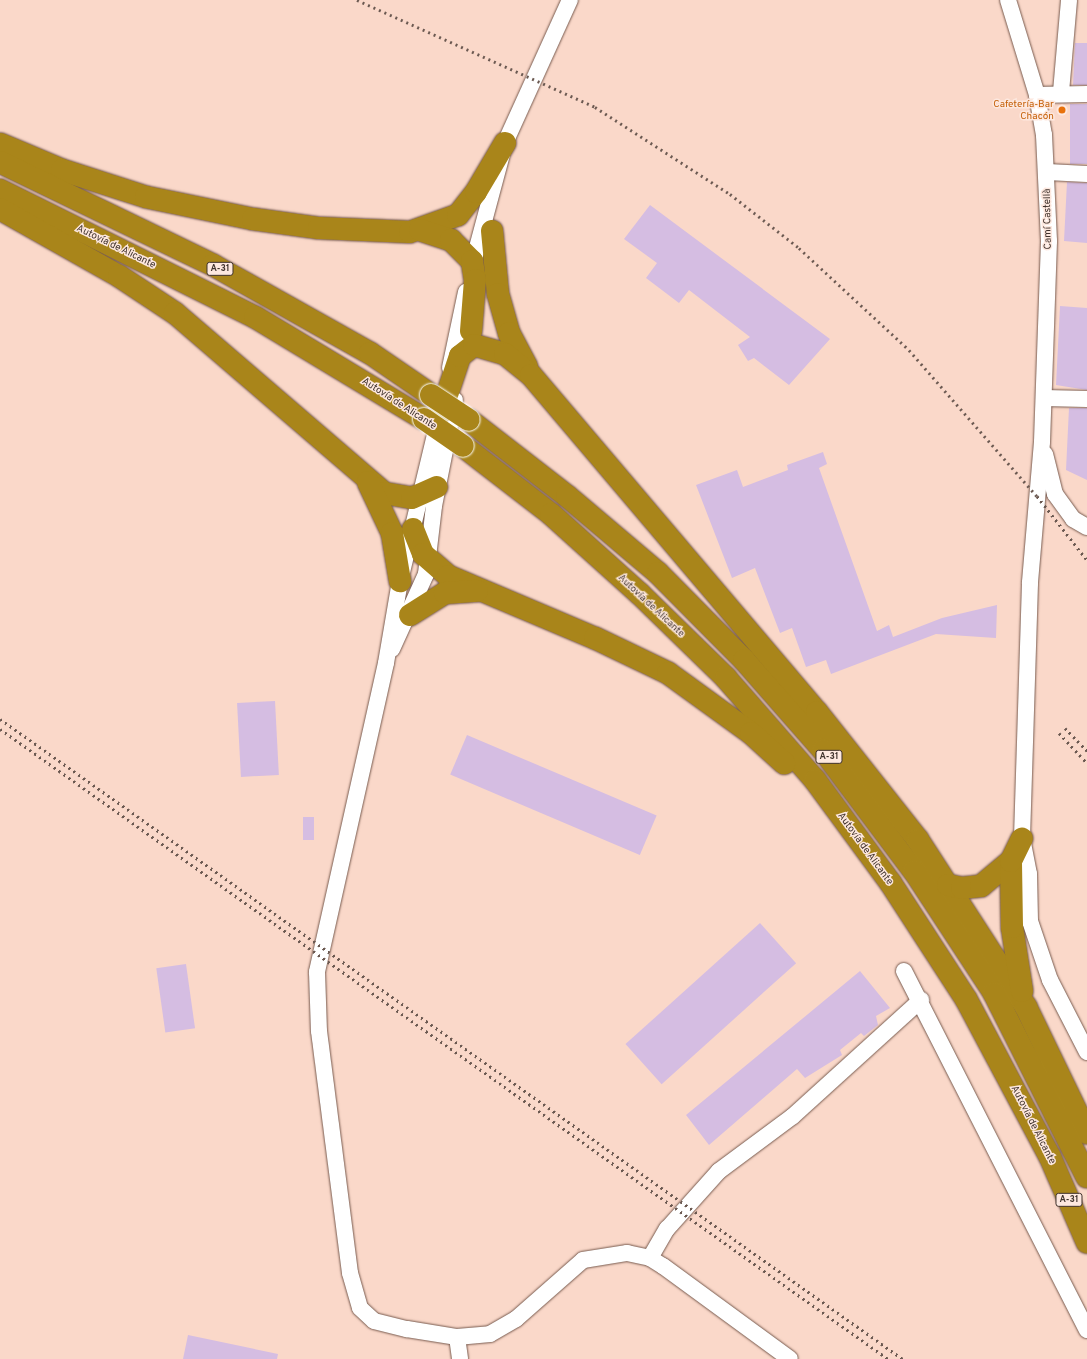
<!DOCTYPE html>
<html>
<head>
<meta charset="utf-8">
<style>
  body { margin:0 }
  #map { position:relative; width:1087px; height:1359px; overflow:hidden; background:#fad8c9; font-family:Overpass,sans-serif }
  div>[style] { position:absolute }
  .building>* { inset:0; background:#d5bde2; transform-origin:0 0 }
  .roads { filter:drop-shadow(0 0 1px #785b4f) drop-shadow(0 0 1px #785b4f) }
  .minor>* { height:16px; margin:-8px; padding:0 8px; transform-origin:8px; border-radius:8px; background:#fff }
  .highway>* { height:22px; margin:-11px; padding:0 11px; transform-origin:11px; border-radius:11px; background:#a9851a }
  .rail>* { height:3px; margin-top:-1.5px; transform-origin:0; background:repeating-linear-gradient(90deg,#6b5951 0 2px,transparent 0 6px) }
  .bridges { filter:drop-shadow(0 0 1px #fff) drop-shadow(0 0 1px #fff) }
  .highway-bridge>* { height:22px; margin:-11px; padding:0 11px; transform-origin:11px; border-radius:11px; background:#a9851a }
  .dots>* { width:11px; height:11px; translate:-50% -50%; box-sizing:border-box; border:2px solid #fde8df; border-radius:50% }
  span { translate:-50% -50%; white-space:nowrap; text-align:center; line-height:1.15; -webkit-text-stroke:3px #fde8df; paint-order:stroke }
  .shield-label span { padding:1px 3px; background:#fde8df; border:1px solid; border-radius:3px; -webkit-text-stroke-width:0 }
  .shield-label { font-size:9px; color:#40332d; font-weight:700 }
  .food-label { font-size:10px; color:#c56008 }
  .right { translate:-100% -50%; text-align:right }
  .street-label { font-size:10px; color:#40332d }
</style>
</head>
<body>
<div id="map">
  <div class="building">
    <div style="clip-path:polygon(1075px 43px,1087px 43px,1087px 85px,1073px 85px)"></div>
    <div style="left:1070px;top:104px;width:17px;height:60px"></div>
    <div style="clip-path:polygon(1067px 182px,1087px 183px,1087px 243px,1064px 241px)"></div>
    <div style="clip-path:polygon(650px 205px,830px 339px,789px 385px,754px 358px,748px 361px,738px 345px,750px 337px,689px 290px,679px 303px,646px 278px,657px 263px,624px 239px)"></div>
    <div style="clip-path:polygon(1060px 306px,1087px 308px,1087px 390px,1056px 385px)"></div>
    <div style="clip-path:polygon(1069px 408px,1087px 408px,1087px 480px,1066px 470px)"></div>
    <div style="clip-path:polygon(823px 452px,827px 464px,819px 468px,877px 631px,889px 625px,893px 637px,942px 618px,997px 605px,996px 638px,936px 634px,831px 674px,826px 660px,806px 667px,792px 628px,780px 633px,755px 568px,732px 578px,696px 485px,737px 470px,743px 487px,788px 470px,787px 465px)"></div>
    <div style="left:275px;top:701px;width:74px;height:38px;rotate:87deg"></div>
    <div style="left:467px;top:735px;width:206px;height:43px;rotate:23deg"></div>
    <div style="left:303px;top:817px;width:11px;height:23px"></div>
    <div style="left:760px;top:923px;width:54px;height:181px;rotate:48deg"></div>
    <div style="left:186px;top:964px;width:65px;height:30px;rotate:82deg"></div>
    <div style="clip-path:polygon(860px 971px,890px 1008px,876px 1016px,878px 1025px,864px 1036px,861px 1033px,840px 1050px,842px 1055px,805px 1078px,797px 1069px,709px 1145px,686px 1115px)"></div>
    <div style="clip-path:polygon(188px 1335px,278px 1354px,277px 1359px,183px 1359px)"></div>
  </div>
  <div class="roads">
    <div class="minor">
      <div style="left:1008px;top:0;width:99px;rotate:73deg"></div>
      <div style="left:1037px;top:95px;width:41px;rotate:80.1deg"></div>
      <div style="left:1044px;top:135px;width:106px;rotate:87.3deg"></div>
      <div style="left:1049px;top:241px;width:201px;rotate:92deg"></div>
      <div style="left:1042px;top:442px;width:142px;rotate:94.9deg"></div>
      <div style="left:1030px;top:583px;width:255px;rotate:91.8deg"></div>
      <div style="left:1022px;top:838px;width:37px;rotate:79deg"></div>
      <div style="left:1029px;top:874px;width:47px;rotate:88.8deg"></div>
      <div style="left:1030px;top:921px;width:62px;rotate:71.3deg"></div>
      <div style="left:1050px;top:980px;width:81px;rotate:62.8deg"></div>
      <div style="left:1061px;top:92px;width:92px;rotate:-85deg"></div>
      <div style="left:1037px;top:95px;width:50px;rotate:-1.1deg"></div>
      <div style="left:1047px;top:172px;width:40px;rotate:2.9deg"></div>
      <div style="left:471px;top:270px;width:131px;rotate:-75deg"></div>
      <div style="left:505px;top:143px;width:157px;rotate:-65.6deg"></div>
      <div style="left:450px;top:368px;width:78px;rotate:-78.1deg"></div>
      <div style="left:1044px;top:398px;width:43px;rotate:1.3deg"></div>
      <div style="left:439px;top:418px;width:168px;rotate:103.5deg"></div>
      <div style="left:400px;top:581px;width:83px;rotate:99.7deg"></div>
      <div style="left:386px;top:663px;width:317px;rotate:102.6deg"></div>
      <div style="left:317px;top:972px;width:59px;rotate:88.1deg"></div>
      <div style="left:319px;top:1031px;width:244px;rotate:82.7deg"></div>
      <div style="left:350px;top:1273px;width:36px;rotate:74deg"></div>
      <div style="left:360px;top:1308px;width:19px;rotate:43deg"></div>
      <div style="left:374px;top:1321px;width:34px;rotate:14deg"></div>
      <div style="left:407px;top:1329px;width:51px;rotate:9.1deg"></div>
      <div style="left:457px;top:1337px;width:33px;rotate:-5deg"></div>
      <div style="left:490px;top:1334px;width:30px;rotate:-30deg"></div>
      <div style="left:516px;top:1319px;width:89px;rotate:-41.4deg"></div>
      <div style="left:583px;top:1260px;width:45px;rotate:-9deg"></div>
      <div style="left:627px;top:1253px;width:24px;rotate:12deg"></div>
      <div style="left:650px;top:1258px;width:15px;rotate:32deg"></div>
      <div style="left:663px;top:1266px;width:157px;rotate:36.2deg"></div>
      <div style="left:1045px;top:454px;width:41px;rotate:76deg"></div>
      <div style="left:1055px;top:494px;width:31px;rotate:54deg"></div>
      <div style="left:1073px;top:519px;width:16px;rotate:30deg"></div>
      <div style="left:392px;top:649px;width:82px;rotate:-65.6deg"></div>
      <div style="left:426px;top:574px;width:68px;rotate:-83.3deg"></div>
      <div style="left:434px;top:506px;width:108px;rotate:-78.8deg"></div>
      <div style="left:904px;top:971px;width:403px;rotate:63deg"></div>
      <div style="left:650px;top:1258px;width:34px;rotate:-60deg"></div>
      <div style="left:667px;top:1229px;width:78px;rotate:-48.1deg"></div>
      <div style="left:719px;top:1171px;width:92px;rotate:-36.6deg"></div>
      <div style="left:793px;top:1116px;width:173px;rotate:-42.2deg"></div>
      <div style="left:457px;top:1337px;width:22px;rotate:82deg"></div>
    </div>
    <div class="highway">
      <div style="left:0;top:144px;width:67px;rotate:22.8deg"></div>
      <div style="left:62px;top:170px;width:88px;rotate:17.8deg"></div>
      <div style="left:146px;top:197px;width:109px;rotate:11.6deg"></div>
      <div style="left:253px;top:219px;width:67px;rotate:7.8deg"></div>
      <div style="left:319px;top:228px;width:91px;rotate:2.5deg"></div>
      <div style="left:410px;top:232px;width:51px;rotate:-19.5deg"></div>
      <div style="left:458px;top:215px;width:29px;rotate:-52deg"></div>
      <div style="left:476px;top:192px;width:57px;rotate:-59.4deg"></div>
      <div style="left:0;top:162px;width:237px;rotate:25.8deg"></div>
      <div style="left:213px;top:265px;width:180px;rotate:29.3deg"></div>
      <div style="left:370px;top:353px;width:74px;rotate:34.5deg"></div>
      <div style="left:0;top:190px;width:285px;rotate:26.5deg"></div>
      <div style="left:255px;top:317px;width:197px;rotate:31.1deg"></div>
      <div style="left:0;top:209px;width:137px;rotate:29.4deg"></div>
      <div style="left:119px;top:276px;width:67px;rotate:33.5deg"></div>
      <div style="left:175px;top:313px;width:276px;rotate:40.7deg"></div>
      <div style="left:384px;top:493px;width:28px;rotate:10deg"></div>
      <div style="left:412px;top:498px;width:27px;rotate:-24deg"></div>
      <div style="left:420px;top:230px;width:33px;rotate:18deg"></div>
      <div style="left:451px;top:240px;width:30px;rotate:45deg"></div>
      <div style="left:472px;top:261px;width:19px;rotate:81deg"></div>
      <div style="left:475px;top:280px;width:51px;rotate:94.5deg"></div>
      <div style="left:492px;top:231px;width:63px;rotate:84.6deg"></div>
      <div style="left:498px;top:294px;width:41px;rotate:74.2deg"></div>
      <div style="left:509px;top:333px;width:38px;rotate:62deg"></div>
      <div style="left:441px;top:413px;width:60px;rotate:-71.6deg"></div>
      <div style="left:460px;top:356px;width:18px;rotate:-38deg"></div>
      <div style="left:474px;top:345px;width:32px;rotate:16deg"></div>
      <div style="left:505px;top:354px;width:33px;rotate:39deg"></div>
      <div style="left:531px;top:375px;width:442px;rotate:49.7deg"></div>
      <div style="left:817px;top:712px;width:163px;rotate:51.7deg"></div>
      <div style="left:918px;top:840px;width:199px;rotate:57.1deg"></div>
      <div style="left:1026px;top:1007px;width:140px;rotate:64.2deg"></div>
      <div style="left:469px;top:420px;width:124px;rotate:37.8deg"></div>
      <div style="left:567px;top:496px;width:119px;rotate:40.2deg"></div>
      <div style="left:658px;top:573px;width:122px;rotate:45.3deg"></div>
      <div style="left:744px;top:660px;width:120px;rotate:48.7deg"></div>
      <div style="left:823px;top:750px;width:151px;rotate:53.1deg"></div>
      <div style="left:914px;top:871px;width:146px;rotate:56.7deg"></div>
      <div style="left:994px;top:993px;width:206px;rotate:63.2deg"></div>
      <div style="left:463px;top:446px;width:111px;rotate:37.7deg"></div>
      <div style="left:551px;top:514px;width:120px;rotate:42deg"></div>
      <div style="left:640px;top:594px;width:120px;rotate:44.3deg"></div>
      <div style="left:726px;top:678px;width:135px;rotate:48.9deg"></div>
      <div style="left:815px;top:780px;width:127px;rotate:53.7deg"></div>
      <div style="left:890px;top:882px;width:140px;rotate:57deg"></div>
      <div style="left:966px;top:999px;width:179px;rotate:62deg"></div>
      <div style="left:1050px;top:1157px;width:93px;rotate:66.5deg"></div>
      <div style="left:368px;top:482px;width:56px;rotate:64.8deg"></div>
      <div style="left:392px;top:533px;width:49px;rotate:80.5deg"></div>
      <div style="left:413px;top:529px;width:27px;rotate:68deg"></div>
      <div style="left:423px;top:554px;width:33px;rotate:41deg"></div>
      <div style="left:448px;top:576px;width:160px;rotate:22.9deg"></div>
      <div style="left:595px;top:638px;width:81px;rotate:25.6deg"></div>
      <div style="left:668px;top:673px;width:102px;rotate:35.9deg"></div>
      <div style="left:751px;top:733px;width:45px;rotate:42.3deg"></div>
      <div style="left:410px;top:615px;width:41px;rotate:-32.2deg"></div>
      <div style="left:445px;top:593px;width:32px;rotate:-4deg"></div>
      <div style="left:948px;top:885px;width:14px;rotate:12deg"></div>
      <div style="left:962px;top:888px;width:19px;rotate:-6deg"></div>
      <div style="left:981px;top:886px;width:39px;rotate:-40deg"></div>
      <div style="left:1022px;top:991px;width:65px;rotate:-98.9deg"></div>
      <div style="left:1012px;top:927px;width:66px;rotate:-90.9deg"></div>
      <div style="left:1011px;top:861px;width:25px;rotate:-64deg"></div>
    </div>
  </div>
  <div class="rail">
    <div style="left:357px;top:0;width:261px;rotate:24.2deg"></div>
    <div style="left:595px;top:107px;width:161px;rotate:32.8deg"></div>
    <div style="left:730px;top:194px;width:88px;rotate:38deg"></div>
    <div style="left:799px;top:248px;width:150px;rotate:42.8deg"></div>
    <div style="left:909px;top:350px;width:194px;rotate:48.8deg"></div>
    <div style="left:1037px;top:496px;width:81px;rotate:52deg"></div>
    <div style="left:0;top:719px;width:1107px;rotate:35.33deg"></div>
    <div style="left:1065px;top:728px;width:32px;rotate:46deg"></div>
    <div style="left:0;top:729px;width:1089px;rotate:35.35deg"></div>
    <div style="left:1059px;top:733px;width:41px;rotate:47deg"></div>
  </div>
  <div class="bridges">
    <div class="highway-bridge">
      <div style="left:431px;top:395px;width:45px;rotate:33.3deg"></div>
      <div style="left:424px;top:419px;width:47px;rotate:34.7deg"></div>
    </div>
  </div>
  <div class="dots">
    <div style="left:1062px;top:110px;background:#e8710a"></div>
  </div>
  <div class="shield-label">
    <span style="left:220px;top:269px">A-31</span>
    <span style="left:829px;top:757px">A-31</span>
    <span style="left:1069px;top:1200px">A-31</span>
  </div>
  <div class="food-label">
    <span class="right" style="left:1054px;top:110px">Cafetería-Bar<br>Chacón</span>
  </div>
  <div class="street-label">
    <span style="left:1048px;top:219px;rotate:-91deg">Camí Castellà</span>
    <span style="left:116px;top:247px;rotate:26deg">Autovía de Alicante</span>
    <span style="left:399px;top:404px;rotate:33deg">Autovía de Alicante</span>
    <span style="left:651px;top:606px;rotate:43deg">Autovía de Alicante</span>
    <span style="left:865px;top:849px;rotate:54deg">Autovía de Alicante</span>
    <span style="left:1033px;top:1125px;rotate:63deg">Autovía de Alicante</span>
  </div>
</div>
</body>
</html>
